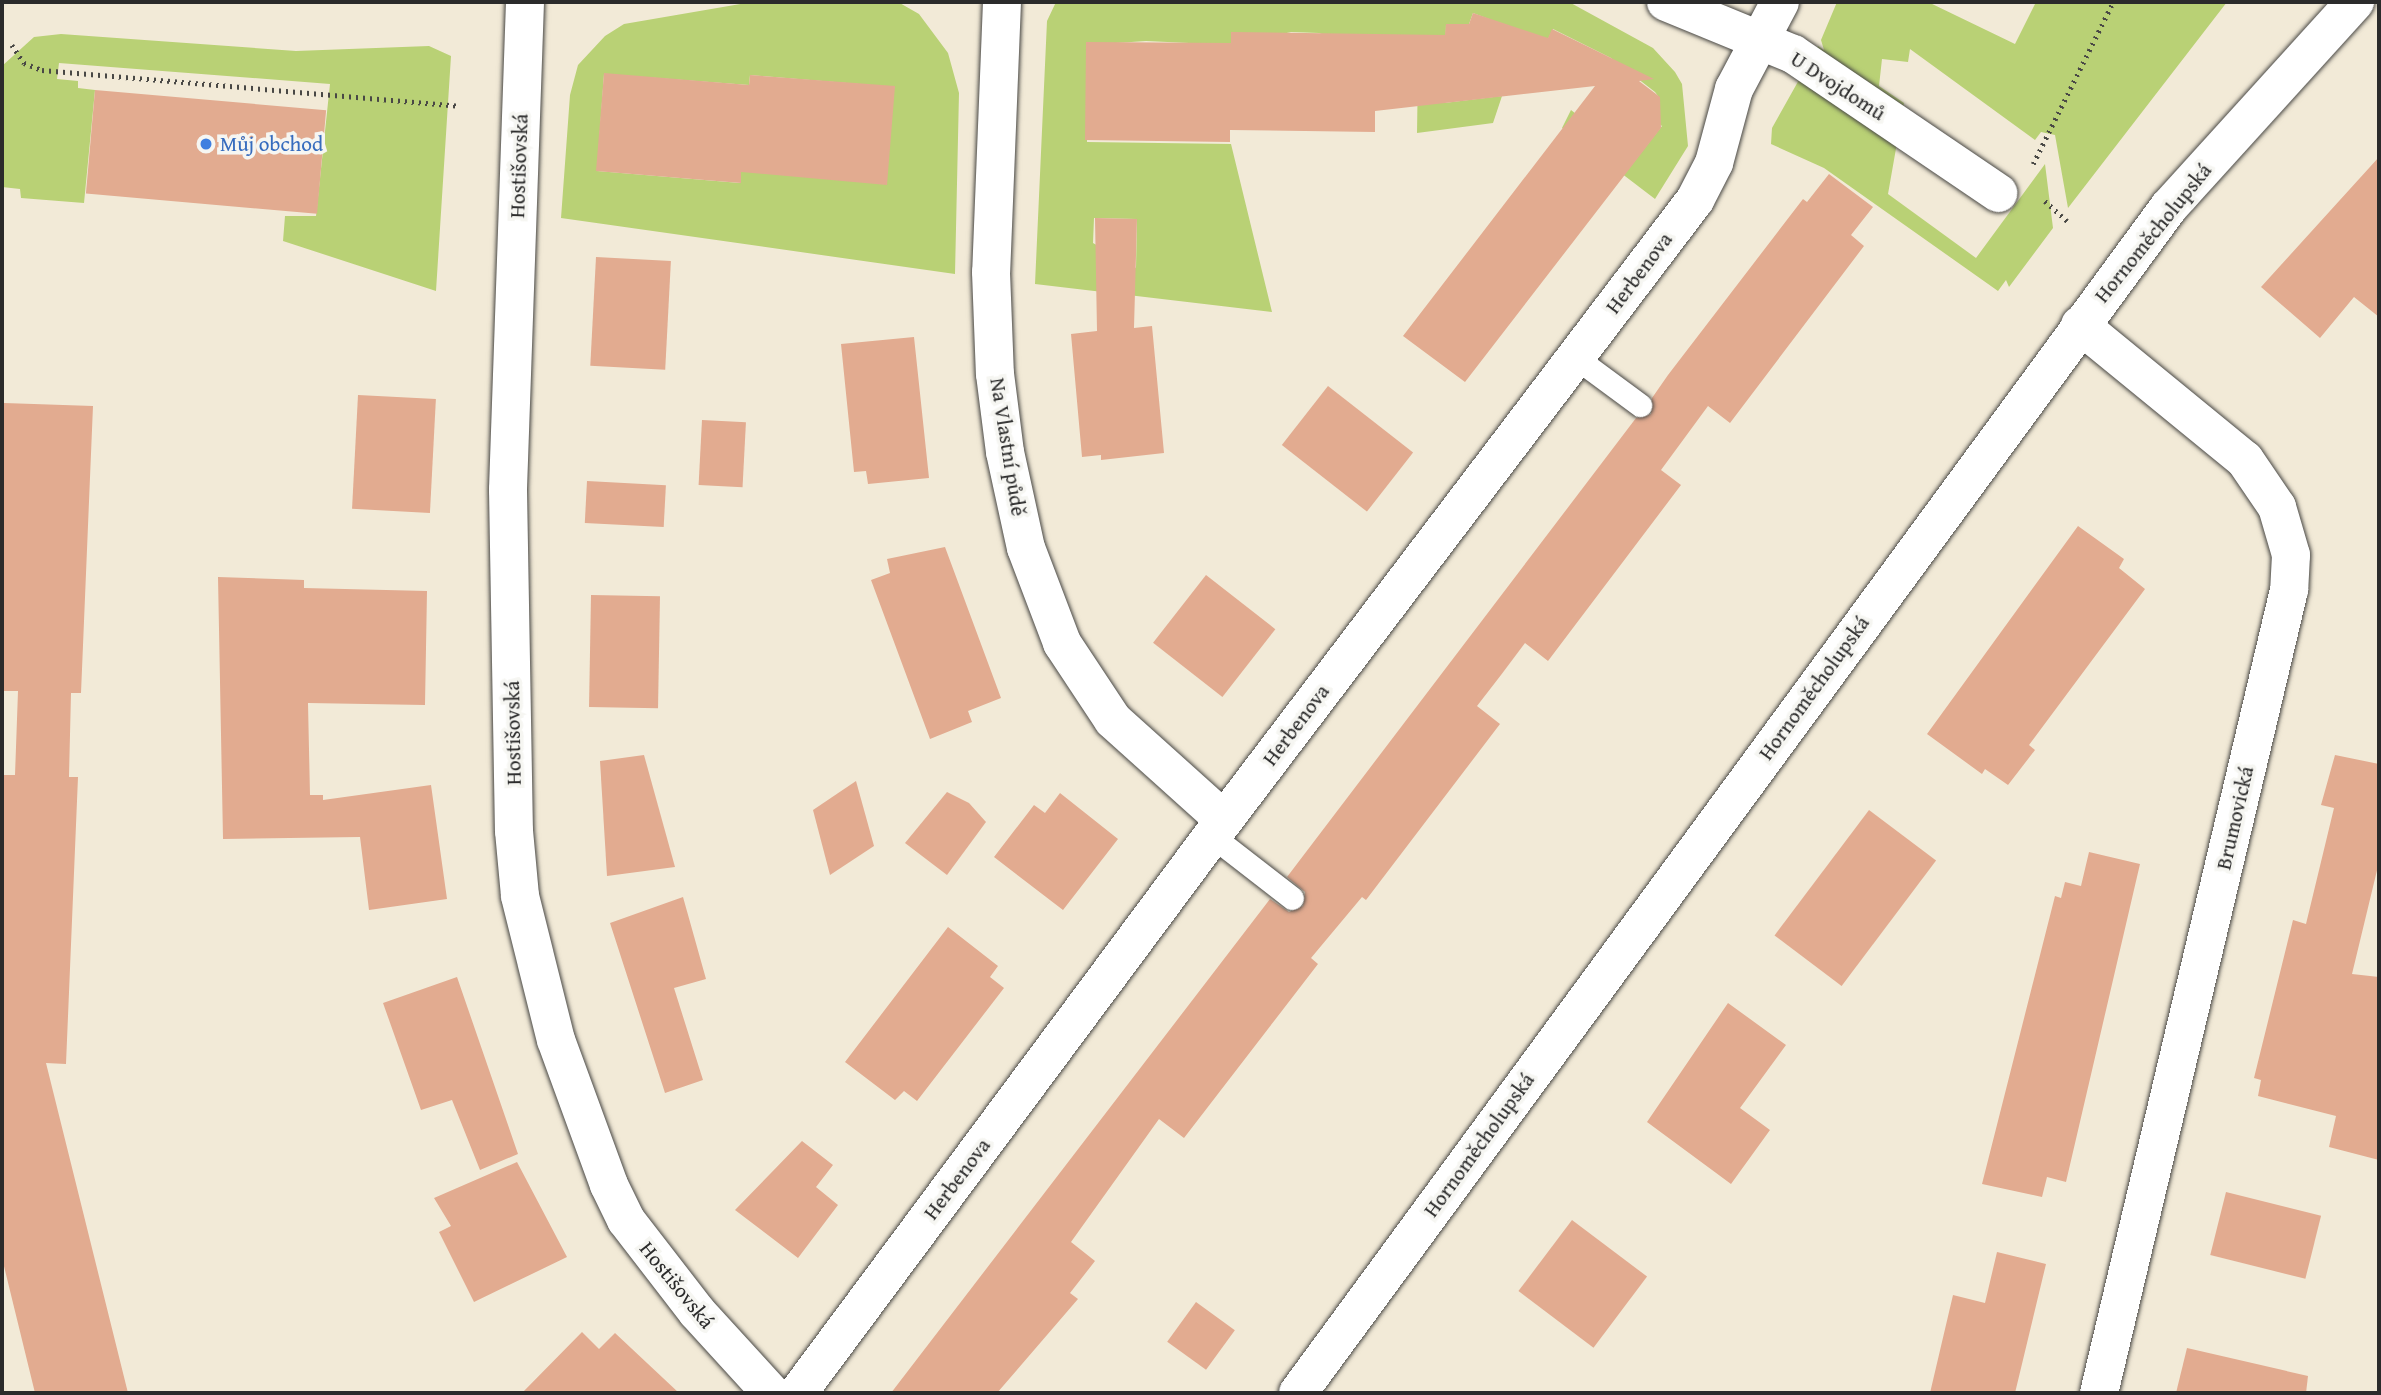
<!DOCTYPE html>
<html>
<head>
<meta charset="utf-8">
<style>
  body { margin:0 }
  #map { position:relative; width:2381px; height:1395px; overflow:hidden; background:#f2ead7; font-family:"Gentium Book Plus",serif }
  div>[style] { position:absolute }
  .green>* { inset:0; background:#b9d175 }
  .building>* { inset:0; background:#e2ab90; transform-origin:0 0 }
  .path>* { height:4.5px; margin-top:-2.25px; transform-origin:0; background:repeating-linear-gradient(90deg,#494845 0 2px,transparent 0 7px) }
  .roads { filter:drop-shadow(0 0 2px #494845) drop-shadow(0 0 2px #494845) }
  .lane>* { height:23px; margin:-11.5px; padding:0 11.5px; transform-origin:11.5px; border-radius:11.5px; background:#fff }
  .street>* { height:38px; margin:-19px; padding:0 19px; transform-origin:19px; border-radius:19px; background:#fff }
  .secondary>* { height:38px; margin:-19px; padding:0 19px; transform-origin:19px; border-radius:19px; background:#fff }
  .dots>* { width:19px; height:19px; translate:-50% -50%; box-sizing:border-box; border:4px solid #f6f6f2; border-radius:50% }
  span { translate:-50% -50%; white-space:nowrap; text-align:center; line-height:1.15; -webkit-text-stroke:7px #f6f6f2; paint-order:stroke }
  .street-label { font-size:21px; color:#2b2b2b }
  .shop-label { font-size:21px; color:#366cbe }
  .left { translate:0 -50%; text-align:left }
  .frame { position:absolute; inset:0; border:4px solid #2b2b2b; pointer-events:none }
</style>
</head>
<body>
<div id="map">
  <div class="green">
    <div style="clip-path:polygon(evenodd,752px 2px,898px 2px,919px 14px,948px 53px,959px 93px,955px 274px,561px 218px,570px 95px,578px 65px,605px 36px,624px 24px,752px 2px,604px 74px,749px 85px,750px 75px,895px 87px,741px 172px,740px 183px,597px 171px,604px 74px)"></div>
    <div style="clip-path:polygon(evenodd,1056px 2px,1569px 2px,1653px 48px,1675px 72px,1682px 84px,1688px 146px,1655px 199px,1562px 128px,1571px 110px,1635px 160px,1662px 126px,1653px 119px,1658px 96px,1655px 92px,1611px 58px,1553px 29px,1547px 41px,1473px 13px,1469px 24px,1446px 24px,1444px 103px,1502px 96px,1493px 123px,1417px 133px,1418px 66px,1319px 33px,1291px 32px,1232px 45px,1146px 41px,1087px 45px,1087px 142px,1231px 144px,1272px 312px,1035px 284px,1047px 21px,1056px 2px,1094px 218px,1137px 219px,1136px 268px,1093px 243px,1094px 218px)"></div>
    <div style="clip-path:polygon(1837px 2px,1928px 2px,2015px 44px,2036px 2px,2227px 2px,2068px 208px,2055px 135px,2041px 132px,2035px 140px,1910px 49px,1908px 62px,1882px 59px,1879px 86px,1904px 103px,1888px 194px,1976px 258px,2045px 164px,2053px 228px,2009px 287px,2006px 280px,1998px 291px,1824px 168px,1771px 144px,1772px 128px,1818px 46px,1824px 50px,1821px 40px)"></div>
    <div style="clip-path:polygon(61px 34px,296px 51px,429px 46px,451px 56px,436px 291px,283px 241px,285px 216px,316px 216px,330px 84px,59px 63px,57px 79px,78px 81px,78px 88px,95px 90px,84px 203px,21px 198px,20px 189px,2px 187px,2px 66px,34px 37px)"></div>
  </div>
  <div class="building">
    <div style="clip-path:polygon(1473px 13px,1548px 38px,1552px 29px,1654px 79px,1639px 81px,1660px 97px,1661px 128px,1465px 382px,1403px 336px,1595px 86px,1375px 111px,1375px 132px,1230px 130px,1230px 142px,1085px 140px,1086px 42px,1231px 43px,1231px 32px,1445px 35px,1446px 24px,1469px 24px)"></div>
    <div style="clip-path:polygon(604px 73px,749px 85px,750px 75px,895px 86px,887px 185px,741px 172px,741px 183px,596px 171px)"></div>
    <div style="left:95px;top:90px;width:232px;height:104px;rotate:5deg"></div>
    <div style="clip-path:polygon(2379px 157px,2379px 317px,2354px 297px,2320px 338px,2261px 287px)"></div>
    <div style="clip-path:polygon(1829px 174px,1873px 207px,1851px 235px,1864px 246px,1730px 423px,1708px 406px,1661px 470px,1681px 485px,1548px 661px,1525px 643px,1501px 675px,1477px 706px,1500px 724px,1366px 900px,1362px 897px,1311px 958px,1318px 964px,1184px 1138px,1159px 1119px,1071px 1242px,1095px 1261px,1070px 1293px,1078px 1299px,997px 1393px,891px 1393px,1270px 899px,1289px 912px,1303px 906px,1305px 892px,1287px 877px,1636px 418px,1651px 414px,1652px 398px,1668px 375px,1803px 199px,1807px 202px)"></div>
    <div style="clip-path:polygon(1095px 218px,1137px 219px,1134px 328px,1152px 326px,1164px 453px,1101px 460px,1101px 455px,1082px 457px,1071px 334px,1097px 331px)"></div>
    <div style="left:596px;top:257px;width:75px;height:109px;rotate:3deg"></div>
    <div style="clip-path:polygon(914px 337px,929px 478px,868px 484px,866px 471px,854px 472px,841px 344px)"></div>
    <div style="left:1328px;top:386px;width:108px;height:75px;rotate:38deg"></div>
    <div style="left:358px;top:395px;width:78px;height:114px;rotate:3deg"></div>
    <div style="clip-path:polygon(4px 403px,93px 406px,81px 693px,71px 693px,69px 777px,78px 777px,66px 1064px,46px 1063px,128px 1393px,35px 1393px,2px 1258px,2px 775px,15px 775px,18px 691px,2px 691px)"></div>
    <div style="left:702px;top:420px;width:44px;height:65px;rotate:3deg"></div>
    <div style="left:587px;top:481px;width:79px;height:42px;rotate:3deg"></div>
    <div style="clip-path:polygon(2078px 526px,2124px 559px,2119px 568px,2145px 589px,2029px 745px,2035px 750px,2008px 785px,1985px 769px,1982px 774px,1927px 734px)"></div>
    <div style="clip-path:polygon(945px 547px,1001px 698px,968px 711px,972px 722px,930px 739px,871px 580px,890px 573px,887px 559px)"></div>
    <div style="left:1206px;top:575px;width:88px;height:86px;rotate:38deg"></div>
    <div style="clip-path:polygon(218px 577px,304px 580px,304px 588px,427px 591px,425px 705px,308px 703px,310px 795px,323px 795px,323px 800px,431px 785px,447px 899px,369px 910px,360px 837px,223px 839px)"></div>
    <div style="left:591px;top:595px;width:69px;height:112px;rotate:1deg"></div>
    <div style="clip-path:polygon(644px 755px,675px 867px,607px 876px,600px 761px)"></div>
    <div style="clip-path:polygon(2335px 755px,2379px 764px,2379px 862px,2352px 974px,2379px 977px,2379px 1160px,2329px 1147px,2336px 1116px,2258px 1096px,2261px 1080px,2254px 1078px,2293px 920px,2306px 924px,2334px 808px,2321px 805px)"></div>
    <div style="clip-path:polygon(856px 781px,874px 846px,830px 875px,813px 810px)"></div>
    <div style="clip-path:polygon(947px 792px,969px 803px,986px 822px,947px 875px,905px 843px)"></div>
    <div style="clip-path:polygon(1060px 793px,1118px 839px,1063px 910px,994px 857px,1034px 805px,1045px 813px)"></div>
    <div style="left:1869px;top:810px;width:84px;height:157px;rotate:37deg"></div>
    <div style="clip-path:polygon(2089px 852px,2140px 864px,2066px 1182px,2047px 1177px,2042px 1197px,1982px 1184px,2055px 896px,2061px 898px,2065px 882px,2081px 886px)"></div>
    <div style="clip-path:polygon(683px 897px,706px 979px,674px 988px,703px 1080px,665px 1093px,610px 923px)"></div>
    <div style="clip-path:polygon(948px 927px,998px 966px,990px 977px,1004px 988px,917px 1101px,904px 1091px,895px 1100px,845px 1062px)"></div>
    <div style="clip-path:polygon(457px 977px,518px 1154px,480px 1170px,452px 1100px,421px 1110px,383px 1003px)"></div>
    <div style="clip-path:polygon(1728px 1003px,1786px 1045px,1740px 1108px,1770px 1130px,1731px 1184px,1647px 1122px)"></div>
    <div style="clip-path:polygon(802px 1141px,833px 1165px,816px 1187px,838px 1205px,798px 1258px,735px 1210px)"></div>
    <div style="clip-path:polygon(517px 1162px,567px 1257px,474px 1302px,439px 1232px,451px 1226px,434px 1198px)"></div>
    <div style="left:2226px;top:1192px;width:98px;height:65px;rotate:14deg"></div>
    <div style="left:1572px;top:1220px;width:94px;height:89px;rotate:37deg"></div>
    <div style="clip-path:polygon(1997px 1252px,2046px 1264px,2015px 1393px,1930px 1393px,1953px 1295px,1985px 1303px)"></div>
    <div style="left:1196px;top:1302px;width:48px;height:49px;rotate:36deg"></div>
    <div style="clip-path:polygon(582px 1332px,599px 1349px,615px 1333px,679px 1393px,522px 1393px)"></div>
    <div style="clip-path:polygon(2187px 1348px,2308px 1376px,2306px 1393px,2176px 1393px)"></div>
  </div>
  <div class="path">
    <div style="left:12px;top:45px;width:22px;rotate:56deg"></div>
    <div style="left:24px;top:63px;width:19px;rotate:21deg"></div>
    <div style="left:42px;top:70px;width:418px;rotate:4.9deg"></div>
    <div style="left:2033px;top:164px;width:181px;rotate:-63.7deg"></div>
    <div style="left:2045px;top:201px;width:30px;rotate:42deg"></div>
  </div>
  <div class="roads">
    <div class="lane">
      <div style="left:1575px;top:357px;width:81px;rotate:36.4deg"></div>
      <div style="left:1212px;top:836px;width:101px;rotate:37.8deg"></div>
    </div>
    <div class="street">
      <div style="left:525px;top:2px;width:488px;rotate:92deg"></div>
      <div style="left:508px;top:490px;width:341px;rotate:89deg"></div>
      <div style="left:514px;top:831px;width:65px;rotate:84.7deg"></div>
      <div style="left:520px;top:896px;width:148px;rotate:76deg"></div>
      <div style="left:556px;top:1040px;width:154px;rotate:69.9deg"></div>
      <div style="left:609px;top:1185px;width:39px;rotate:64deg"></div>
      <div style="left:626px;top:1220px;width:116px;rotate:52.3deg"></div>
      <div style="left:697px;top:1312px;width:110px;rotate:47.6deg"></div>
      <div style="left:1002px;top:2px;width:270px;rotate:92.3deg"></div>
      <div style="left:991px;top:272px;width:102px;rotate:87.8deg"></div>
      <div style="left:995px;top:374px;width:79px;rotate:82.7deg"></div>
      <div style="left:1005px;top:452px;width:98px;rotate:77.7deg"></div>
      <div style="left:1026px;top:548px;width:102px;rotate:69.2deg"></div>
      <div style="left:1062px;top:643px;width:92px;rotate:56.5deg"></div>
      <div style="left:1113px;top:720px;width:149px;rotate:42deg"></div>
      <div style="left:1666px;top:2px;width:137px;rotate:22.3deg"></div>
      <div style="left:1793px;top:54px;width:248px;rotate:34.1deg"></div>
      <div style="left:2080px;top:325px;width:213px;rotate:39.3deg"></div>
      <div style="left:2245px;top:460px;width:57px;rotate:55.8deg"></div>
      <div style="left:2277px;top:507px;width:50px;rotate:73.7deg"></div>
      <div style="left:2291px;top:555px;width:35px;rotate:93deg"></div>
      <div style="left:2289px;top:590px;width:825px;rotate:103.31deg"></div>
      <div style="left:798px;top:1393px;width:694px;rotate:-53.38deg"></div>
      <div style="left:1212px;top:836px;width:799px;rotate:-52.79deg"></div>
      <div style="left:1695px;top:200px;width:42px;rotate:-62.8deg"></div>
      <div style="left:1714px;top:163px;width:77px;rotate:-74.9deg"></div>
      <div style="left:1734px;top:89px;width:98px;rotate:-62.1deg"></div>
    </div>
    <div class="secondary">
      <div style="left:1298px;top:1393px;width:1471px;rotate:-53.71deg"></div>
      <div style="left:2169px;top:207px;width:277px;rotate:-47.8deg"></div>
    </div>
  </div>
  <div class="dots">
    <div style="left:206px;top:144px;background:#3f7fe0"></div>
  </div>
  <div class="street-label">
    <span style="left:1838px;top:86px;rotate:33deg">U Dvojdomů</span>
    <span style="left:519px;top:166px;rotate:-88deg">Hostišovská</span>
    <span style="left:2153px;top:233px;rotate:-51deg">Hornoměcholupská</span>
    <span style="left:1639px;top:273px;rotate:-53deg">Herbenova</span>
    <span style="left:1008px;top:447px;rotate:81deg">Na Vlastní půdě</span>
    <span style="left:1814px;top:688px;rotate:-54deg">Hornoměcholupská</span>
    <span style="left:1296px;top:725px;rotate:-53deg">Herbenova</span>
    <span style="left:513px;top:733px;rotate:-91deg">Hostišovská</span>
    <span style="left:2235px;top:818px;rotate:-77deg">Brumovická</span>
    <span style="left:1479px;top:1145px;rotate:-54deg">Hornoměcholupská</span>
    <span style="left:957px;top:1179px;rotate:-53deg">Herbenova</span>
    <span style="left:677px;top:1285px;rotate:51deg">Hostišovská</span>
  </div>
  <div class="shop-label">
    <span class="left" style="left:220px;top:144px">Můj obchod</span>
  </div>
  <div class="frame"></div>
</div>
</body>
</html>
